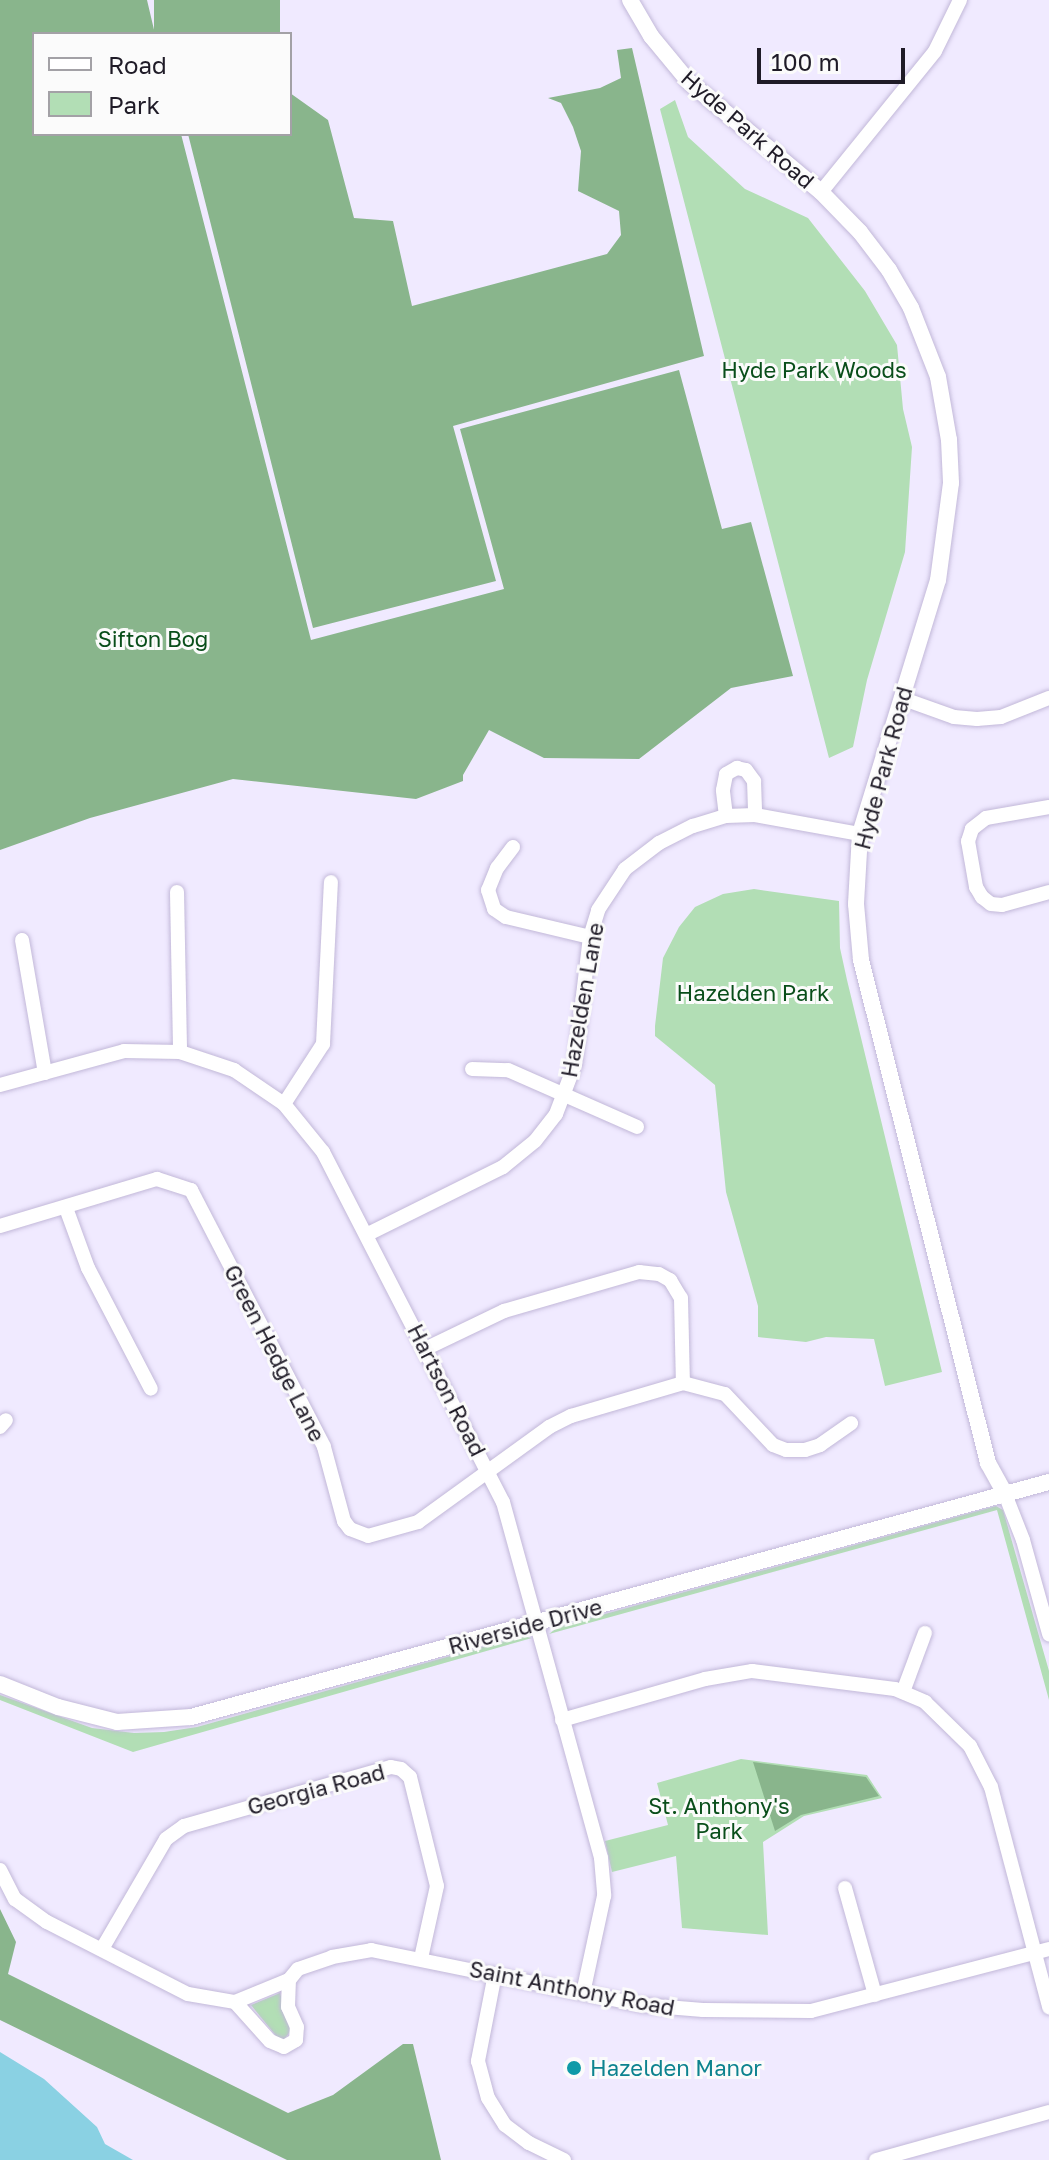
<!DOCTYPE html>
<html>
<head>
<meta charset="utf-8">
<style>
  body { margin:0 }
  #map { position:relative; width:1049px; height:2160px; overflow:hidden; background:#f0eaff; font-family:"Golos Text",sans-serif }
  div>[style] { position:absolute }
  .green>* { inset:0; background:#b2deb5 }
  .forest>* { inset:0; background:#89b58c; transform-origin:0 0 }
  .water>* { inset:0; background:#8ad1e3 }
  .roads { filter:drop-shadow(0 0 2px #c2b8d9) drop-shadow(0 0 2px #c2b8d9) }
  .minor>* { height:14px; margin:-7px; padding:0 7px; transform-origin:7px; border-radius:7px; background:#fff }
  .major>* { height:16px; margin:-8px; padding:0 8px; transform-origin:8px; border-radius:8px; background:#fff }
  .dots>* { width:22px; height:22px; translate:-50% -50%; box-sizing:border-box; border:4px solid #fbfbfb; border-radius:50% }
  span { translate:-50% -50%; white-space:nowrap; text-align:center; line-height:1.15; -webkit-text-stroke:6px #fbfbfb; paint-order:stroke }
  .street-label { font-size:22px; color:#1f1b27 }
  .park-label { font-size:22px; color:#094e1a }
  .culture-label { font-size:22px; color:#0d838f }
  .left { translate:0 -50%; text-align:left }
  .legend { position:absolute; left:32px; top:32px; width:260px; height:104px; box-sizing:border-box; background:#fbfbfb; border:2px solid #a3a1a6; margin:0; padding:10px 14px; list-style:none; font-size:24px; color:#1f1b27 }
  .legend li { display:flex; align-items:center; gap:16px; height:40px }
  .legend b { width:40px; border:2px solid #a3a1a6 }
  .scale { position:absolute; left:757px; top:48px; width:148px; height:36px; box-sizing:border-box; border:4px solid #1f1b27; border-top:0; padding-left:10px; font-size:24px; line-height:28px; white-space:nowrap; color:#1f1b27; -webkit-text-stroke:6px #fbfbfb; paint-order:stroke }
</style>
</head>
<body>
<div id="map">
  <div class="green">
    <div style="clip-path:polygon(675px 100px,688px 137px,745px 189px,808px 218px,865px 291px,897px 345px,903px 409px,912px 447px,905px 552px,867px 680px,853px 747px,829px 758px,660px 109px)"></div>
    <div style="clip-path:polygon(754px 889px,839px 901px,840px 948px,847px 980px,942px 1372px,885px 1386px,874px 1339px,826px 1337px,806px 1342px,758px 1337px,758px 1306px,726px 1192px,715px 1085px,655px 1036px,655px 1026px,663px 958px,679px 927px,695px 907px,723px 894px)"></div>
    <div style="clip-path:polygon(996px 1506px,1003px 1510px,1049px 1671px,1049px 1700px,997px 1510px,549px 1634px,558px 1627px)"></div>
    <div style="clip-path:polygon(522px 1636px,532px 1638px,133px 1752px,0 1700px,0 1695px,92px 1728px,134px 1733px,164px 1732px,197px 1727px)"></div>
    <div style="clip-path:polygon(741px 1759px,867px 1775px,882px 1798px,804px 1816px,763px 1842px,768px 1935px,682px 1928px,676px 1856px,612px 1872px,605px 1841px,668px 1825px,657px 1783px)"></div>
    <div style="clip-path:polygon(280px 1993px,291px 2030px,284px 2040px,277px 2037px,251px 2005px)"></div>
  </div>
  <div class="forest">
    <div style="clip-path:polygon(0 0,147px 0,155px 34px,34px 34px,34px 134px,181px 134px,311px 640px,504px 589px,460px 429px,679px 370px,722px 529px,751px 522px,793px 676px,731px 688px,639px 759px,544px 758px,489px 730px,463px 775px,463px 781px,416px 799px,233px 779px,90px 818px,0 850px)"></div>
    <div style="left:154px;top:0;width:126px;height:35px"></div>
    <div style="clip-path:polygon(632px 48px,704px 356px,453px 426px,496px 581px,313px 628px,188px 134px,290px 134px,290px 93px,328px 120px,354px 218px,393px 221px,412px 306px,607px 254px,621px 235px,619px 211px,578px 191px,581px 151px,573px 127px,561px 103px,548px 98px,600px 88px,621px 78px,617px 50px)"></div>
    <div style="clip-path:polygon(753px 1762px,866px 1777px,879px 1796px,801px 1815px,775px 1831px)"></div>
    <div style="clip-path:polygon(0 1909px,16px 1942px,8px 1974px,288px 2113px,333px 2095px,403px 2044px,413px 2044px,441px 2160px,287px 2160px,0 2020px)"></div>
  </div>
  <div class="water">
    <div style="clip-path:polygon(0 2052px,44px 2079px,97px 2127px,105px 2144px,133px 2160px,0 2160px)"></div>
  </div>
  <div class="roads">
    <div class="minor">
      <div style="left:821px;top:192px;width:181px;rotate:-51deg"></div>
      <div style="left:935px;top:51px;width:57px;rotate:-63.9deg"></div>
      <div style="left:901px;top:698px;width:56px;rotate:19.7deg"></div>
      <div style="left:954px;top:717px;width:23px;rotate:5deg"></div>
      <div style="left:977px;top:719px;width:24px;rotate:-5deg"></div>
      <div style="left:1001px;top:717px;width:52px;rotate:-21.6deg"></div>
      <div style="left:1049px;top:807px;width:64px;rotate:170.1deg"></div>
      <div style="left:986px;top:818px;width:18px;rotate:142deg"></div>
      <div style="left:972px;top:829px;width:13px;rotate:108deg"></div>
      <div style="left:968px;top:841px;width:47px;rotate:80.1deg"></div>
      <div style="left:976px;top:887px;width:12px;rotate:59deg"></div>
      <div style="left:982px;top:897px;width:11px;rotate:38deg"></div>
      <div style="left:991px;top:904px;width:11px;rotate:5deg"></div>
      <div style="left:1002px;top:905px;width:49px;rotate:-15.5deg"></div>
      <div style="left:726px;top:816px;width:26px;rotate:-97deg"></div>
      <div style="left:723px;top:790px;width:16px;rotate:-79deg"></div>
      <div style="left:726px;top:774px;width:13px;rotate:-29deg"></div>
      <div style="left:737px;top:768px;width:9px;rotate:13deg"></div>
      <div style="left:746px;top:770px;width:14px;rotate:54deg"></div>
      <div style="left:754px;top:781px;width:34px;rotate:88deg"></div>
      <div style="left:513px;top:847px;width:26px;rotate:127deg"></div>
      <div style="left:497px;top:868px;width:24px;rotate:112deg"></div>
      <div style="left:488px;top:890px;width:20px;rotate:72deg"></div>
      <div style="left:494px;top:909px;width:14px;rotate:34deg"></div>
      <div style="left:506px;top:917px;width:86px;rotate:13.4deg"></div>
      <div style="left:177px;top:892px;width:160px;rotate:88.9deg"></div>
      <div style="left:22px;top:940px;width:135px;rotate:80.2deg"></div>
      <div style="left:472px;top:1069px;width:36px;rotate:2deg"></div>
      <div style="left:508px;top:1070px;width:141px;rotate:23.8deg"></div>
      <div style="left:0;top:1085px;width:129px;rotate:-15.3deg"></div>
      <div style="left:124px;top:1051px;width:56px;rotate:1deg"></div>
      <div style="left:180px;top:1052px;width:57px;rotate:18.4deg"></div>
      <div style="left:234px;top:1070px;width:60px;rotate:34.2deg"></div>
      <div style="left:284px;top:1104px;width:62px;rotate:50.9deg"></div>
      <div style="left:323px;top:1152px;width:394px;rotate:62.8deg"></div>
      <div style="left:503px;top:1502px;width:369px;rotate:74.6deg"></div>
      <div style="left:601px;top:1858px;width:38px;rotate:85deg"></div>
      <div style="left:604px;top:1896px;width:99px;rotate:102.2deg"></div>
      <div style="left:284px;top:1104px;width:72px;rotate:-57deg"></div>
      <div style="left:323px;top:1044px;width:162px;rotate:-87.2deg"></div>
      <div style="left:66px;top:1208px;width:64px;rotate:69.9deg"></div>
      <div style="left:88px;top:1268px;width:136px;rotate:62.5deg"></div>
      <div style="left:0;top:1226px;width:164px;rotate:-16.7deg"></div>
      <div style="left:157px;top:1179px;width:36px;rotate:18deg"></div>
      <div style="left:191px;top:1190px;width:289px;rotate:62.6deg"></div>
      <div style="left:324px;top:1447px;width:77px;rotate:74.9deg"></div>
      <div style="left:344px;top:1521px;width:10px;rotate:53deg"></div>
      <div style="left:350px;top:1529px;width:19px;rotate:21deg"></div>
      <div style="left:368px;top:1536px;width:52px;rotate:-15.6deg"></div>
      <div style="left:418px;top:1522px;width:162px;rotate:-35.9deg"></div>
      <div style="left:549px;top:1427px;width:25px;rotate:-27deg"></div>
      <div style="left:571px;top:1416px;width:117px;rotate:-16.4deg"></div>
      <div style="left:683px;top:1383px;width:43px;rotate:14.7deg"></div>
      <div style="left:725px;top:1394px;width:70px;rotate:46.7deg"></div>
      <div style="left:773px;top:1445px;width:14px;rotate:21deg"></div>
      <div style="left:786px;top:1450px;width:19px"></div>
      <div style="left:805px;top:1450px;width:16px;rotate:-18deg"></div>
      <div style="left:820px;top:1445px;width:38px;rotate:-35deg"></div>
      <div style="left:368px;top:1234px;width:151px;rotate:-26.4deg"></div>
      <div style="left:503px;top:1167px;width:41px;rotate:-39.1deg"></div>
      <div style="left:535px;top:1141px;width:34px;rotate:-52deg"></div>
      <div style="left:556px;top:1114px;width:53px;rotate:-69.2deg"></div>
      <div style="left:575px;top:1064px;width:128px;rotate:-83.3deg"></div>
      <div style="left:590px;top:937px;width:28px;rotate:-73deg"></div>
      <div style="left:598px;top:910px;width:49px;rotate:-56.6deg"></div>
      <div style="left:625px;top:869px;width:43px;rotate:-37.4deg"></div>
      <div style="left:659px;top:843px;width:38px;rotate:-27deg"></div>
      <div style="left:693px;top:826px;width:34px;rotate:-17deg"></div>
      <div style="left:726px;top:816px;width:29px;rotate:-2deg"></div>
      <div style="left:755px;top:815px;width:107px;rotate:10.3deg"></div>
      <div style="left:425px;top:1349px;width:88px;rotate:-25.7deg"></div>
      <div style="left:504px;top:1311px;width:141px;rotate:-16.1deg"></div>
      <div style="left:639px;top:1272px;width:20px;rotate:6deg"></div>
      <div style="left:659px;top:1274px;width:13px;rotate:29deg"></div>
      <div style="left:670px;top:1280px;width:21px;rotate:59deg"></div>
      <div style="left:681px;top:1298px;width:85px;rotate:88.7deg"></div>
      <div style="left:0;top:1427px;width:9px;rotate:-49deg"></div>
      <div style="left:1005px;top:1494px;width:49px;rotate:68.6deg"></div>
      <div style="left:1023px;top:1540px;width:98px;rotate:74.5deg"></div>
      <div style="left:903px;top:1692px;width:63px;rotate:-69.6deg"></div>
      <div style="left:562px;top:1720px;width:149px;rotate:-16deg"></div>
      <div style="left:705px;top:1679px;width:48px;rotate:-9.7deg"></div>
      <div style="left:752px;top:1671px;width:144px;rotate:7.2deg"></div>
      <div style="left:895px;top:1689px;width:33px;rotate:23deg"></div>
      <div style="left:925px;top:1702px;width:63px;rotate:44.4deg"></div>
      <div style="left:970px;top:1746px;width:46px;rotate:62.9deg"></div>
      <div style="left:991px;top:1787px;width:228px;rotate:75.2deg"></div>
      <div style="left:0;top:1870px;width:33px;rotate:63deg"></div>
      <div style="left:15px;top:1899px;width:39px;rotate:36deg"></div>
      <div style="left:47px;top:1922px;width:158px;rotate:27.1deg"></div>
      <div style="left:188px;top:1994px;width:48px;rotate:9.7deg"></div>
      <div style="left:235px;top:2002px;width:58px;rotate:-22.2deg"></div>
      <div style="left:289px;top:1980px;width:14px;rotate:-51deg"></div>
      <div style="left:298px;top:1969px;width:36px;rotate:-19deg"></div>
      <div style="left:332px;top:1957px;width:40px;rotate:-10deg"></div>
      <div style="left:371px;top:1950px;width:277px;rotate:11.5deg"></div>
      <div style="left:642px;top:2005px;width:61px;rotate:4.7deg"></div>
      <div style="left:703px;top:2010px;width:108px;rotate:0.5deg"></div>
      <div style="left:811px;top:2011px;width:246px;rotate:-14.6deg"></div>
      <div style="left:845px;top:1888px;width:111px;rotate:74.3deg"></div>
      <div style="left:102px;top:1949px;width:127px;rotate:-59.8deg"></div>
      <div style="left:166px;top:1839px;width:22px;rotate:-36deg"></div>
      <div style="left:184px;top:1826px;width:215px;rotate:-15.9deg"></div>
      <div style="left:391px;top:1767px;width:10px;rotate:11deg"></div>
      <div style="left:401px;top:1769px;width:12px;rotate:42deg"></div>
      <div style="left:410px;top:1777px;width:112px;rotate:76.1deg"></div>
      <div style="left:437px;top:1886px;width:74px;rotate:102.5deg"></div>
      <div style="left:495px;top:1974px;width:89px;rotate:101.1deg"></div>
      <div style="left:478px;top:2061px;width:38px;rotate:75deg"></div>
      <div style="left:488px;top:2098px;width:32px;rotate:58deg"></div>
      <div style="left:505px;top:2125px;width:30px;rotate:37deg"></div>
      <div style="left:529px;top:2143px;width:39px;rotate:26deg"></div>
      <div style="left:235px;top:2002px;width:52px;rotate:48.1deg"></div>
      <div style="left:270px;top:2041px;width:15px;rotate:23deg"></div>
      <div style="left:284px;top:2047px;width:14px;rotate:-30deg"></div>
      <div style="left:296px;top:2040px;width:13px;rotate:-86deg"></div>
      <div style="left:297px;top:2027px;width:22px;rotate:-114deg"></div>
      <div style="left:288px;top:2007px;width:27px;rotate:-88deg"></div>
      <div style="left:876px;top:2160px;width:180px;rotate:-15.5deg"></div>
    </div>
    <div class="major">
      <div style="left:630px;top:0;width:42px;rotate:59.7deg"></div>
      <div style="left:651px;top:36px;width:60px;rotate:50.4deg"></div>
      <div style="left:689px;top:82px;width:172px;rotate:39.8deg"></div>
      <div style="left:821px;top:192px;width:56px;rotate:45.7deg"></div>
      <div style="left:860px;top:232px;width:48px;rotate:52.7deg"></div>
      <div style="left:889px;top:270px;width:44px;rotate:59.9deg"></div>
      <div style="left:911px;top:308px;width:74px;rotate:68.6deg"></div>
      <div style="left:938px;top:377px;width:64px;rotate:80.1deg"></div>
      <div style="left:949px;top:440px;width:43px;rotate:87.3deg"></div>
      <div style="left:951px;top:483px;width:98px;rotate:97.6deg"></div>
      <div style="left:938px;top:580px;width:266px;rotate:107.1deg"></div>
      <div style="left:860px;top:834px;width:70px;rotate:93.3deg"></div>
      <div style="left:856px;top:904px;width:56px;rotate:84.9deg"></div>
      <div style="left:861px;top:960px;width:519px;rotate:75.83deg"></div>
      <div style="left:988px;top:1463px;width:35px;rotate:61deg"></div>
      <div style="left:0;top:1684px;width:62px;rotate:21.6deg"></div>
      <div style="left:58px;top:1707px;width:61px;rotate:14.3deg"></div>
      <div style="left:117px;top:1722px;width:74px;rotate:-3.9deg"></div>
      <div style="left:191px;top:1717px;width:890px;rotate:-15.32deg"></div>
    </div>
  </div>
  <div class="dots">
    <div style="left:574px;top:2068px;background:#0f9aa8"></div>
  </div>
  <div class="street-label">
    <span style="left:748px;top:129px;rotate:41deg">Hyde Park Road</span>
    <span style="left:883px;top:768px;rotate:-75deg">Hyde Park Road</span>
    <span style="left:582px;top:1000px;rotate:-80deg">Hazelden Lane</span>
    <span style="left:275px;top:1353px;rotate:63deg">Green Hedge Lane</span>
    <span style="left:447px;top:1390px;rotate:63deg">Hartson Road</span>
    <span style="left:525px;top:1626px;rotate:-15deg">Riverside Drive</span>
    <span style="left:316px;top:1789px;rotate:-15deg">Georgia Road</span>
    <span style="left:572px;top:1988px;rotate:11deg">Saint Anthony Road</span>
  </div>
  <div class="park-label">
    <span style="left:814px;top:370px">Hyde Park Woods</span>
    <span style="left:153px;top:639px">Sifton Bog</span>
    <span style="left:753px;top:993px">Hazelden Park</span>
    <span style="left:719px;top:1818px">St. Anthony's<br>Park</span>
  </div>
  <div class="culture-label">
    <span class="left" style="left:590px;top:2068px">Hazelden Manor</span>
  </div>
  <ul class="legend">
  <li><b style="height:10px;background:#fff"></b>Road</li>
  <li><b style="height:22px;background:#b2deb5"></b>Park</li>
  </ul>
  <div class="scale">100 m</div>
</div>
</body>
</html>
